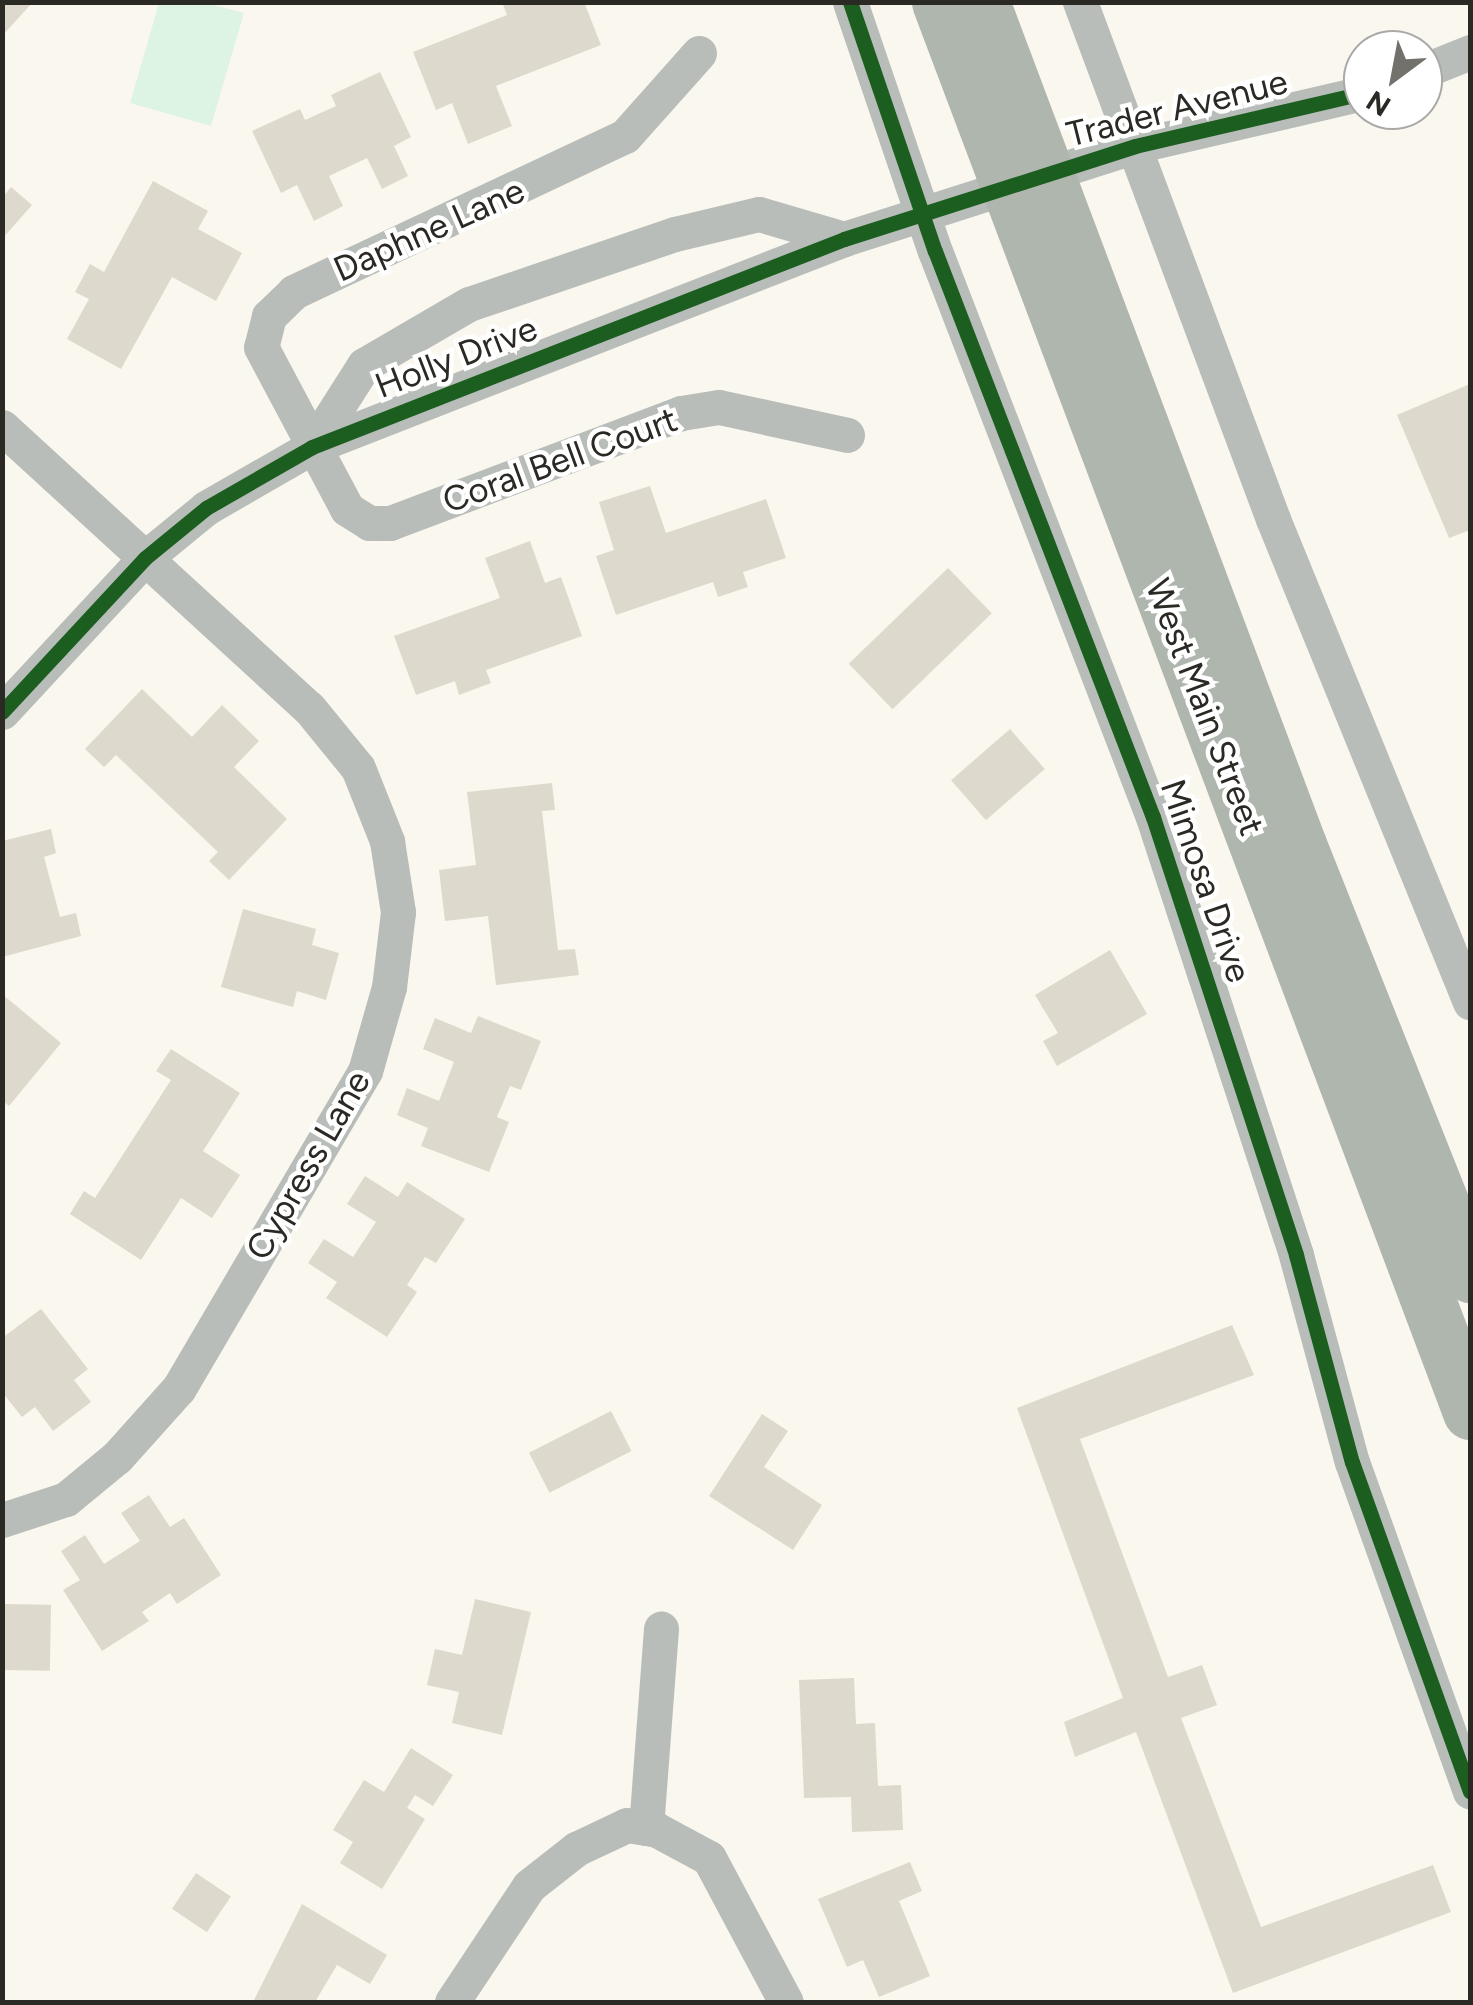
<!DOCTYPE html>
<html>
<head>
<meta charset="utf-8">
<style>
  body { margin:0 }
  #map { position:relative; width:1473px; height:2005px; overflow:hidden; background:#faf7ef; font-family:Figtree,sans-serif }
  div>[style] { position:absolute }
  .green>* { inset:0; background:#ddf4e3 }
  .building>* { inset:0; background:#ddd9cc; transform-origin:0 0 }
  .minor>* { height:35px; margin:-17.5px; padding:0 17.5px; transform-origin:17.5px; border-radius:17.5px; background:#b8bdb9 }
  .primary>* { height:55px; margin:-27.5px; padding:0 27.5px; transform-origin:27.5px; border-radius:27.5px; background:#afb6ae }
  .cycleway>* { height:15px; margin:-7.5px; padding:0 7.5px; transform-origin:7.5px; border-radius:7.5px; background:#1b5e20 }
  span { translate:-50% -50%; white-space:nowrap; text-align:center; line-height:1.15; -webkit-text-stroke:9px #fff; paint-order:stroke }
  .street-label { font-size:35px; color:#2b2924 }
  .frame { position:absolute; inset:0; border:5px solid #2b2924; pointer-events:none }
  .north { position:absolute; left:1343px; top:30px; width:100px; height:100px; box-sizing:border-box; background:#fff; border:2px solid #aaa9a7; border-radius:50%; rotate:212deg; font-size:28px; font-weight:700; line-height:40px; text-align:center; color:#2b2924 }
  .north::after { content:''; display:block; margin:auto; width:35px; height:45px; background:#73716b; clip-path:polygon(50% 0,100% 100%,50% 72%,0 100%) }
</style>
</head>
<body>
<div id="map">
  <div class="green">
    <div style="clip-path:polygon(159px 3px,206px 3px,244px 13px,211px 126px,130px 103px)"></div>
  </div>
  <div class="building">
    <div style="clip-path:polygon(2px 2px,33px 2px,2px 36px)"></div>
    <div style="clip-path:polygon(502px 2px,584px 2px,601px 45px,496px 86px,512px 126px,468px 144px,452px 103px,436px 110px,413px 52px,507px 15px)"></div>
    <div style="clip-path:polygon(380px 72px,411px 137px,394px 146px,408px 176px,382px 189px,367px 158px,329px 176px,343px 206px,314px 221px,297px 185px,281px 193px,252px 131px,300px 109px,305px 120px,336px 106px,331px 95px)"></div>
    <div style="clip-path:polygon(153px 181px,208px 211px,198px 229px,242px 253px,216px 301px,172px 277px,121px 369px,67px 339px,89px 299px,75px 292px,90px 264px,104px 272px)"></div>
    <div style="clip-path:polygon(11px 187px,32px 205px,2px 239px,2px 198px)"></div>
    <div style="clip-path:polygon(1470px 384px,1470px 530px,1449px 538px,1397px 415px)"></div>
    <div style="clip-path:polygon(650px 486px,666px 533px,766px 499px,786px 558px,743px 572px,748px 587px,718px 597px,713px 582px,616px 615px,596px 556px,614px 550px,599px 502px)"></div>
    <div style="clip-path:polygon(530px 541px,545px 583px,561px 577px,582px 636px,486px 670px,491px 683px,459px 695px,455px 681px,416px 695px,394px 636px,500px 598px,485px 558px)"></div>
    <div style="left:948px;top:568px;width:63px;height:138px;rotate:46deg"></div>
    <div style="clip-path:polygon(142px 689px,192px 737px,222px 705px,259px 741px,234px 767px,287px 819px,229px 880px,209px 861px,218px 852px,116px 755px,104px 767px,85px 749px)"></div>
    <div style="left:1010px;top:729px;width:53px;height:78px;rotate:49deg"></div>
    <div style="clip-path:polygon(552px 783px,555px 810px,542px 811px,558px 950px,575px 949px,579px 975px,496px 985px,488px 916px,445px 921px,439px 870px,476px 865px,467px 792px)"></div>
    <div style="clip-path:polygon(51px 829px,56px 853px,44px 857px,60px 917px,76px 913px,81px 936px,2px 957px,2px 841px)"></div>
    <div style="clip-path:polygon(243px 909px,316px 929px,312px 945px,339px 953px,326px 1000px,297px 991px,293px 1007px,221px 987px)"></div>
    <div style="clip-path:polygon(1110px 950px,1147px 1014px,1057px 1066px,1043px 1041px,1058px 1033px,1035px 995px)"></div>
    <div style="clip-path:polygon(2px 994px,61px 1043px,9px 1106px,2px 1100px)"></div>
    <div style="clip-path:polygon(478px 1016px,541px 1041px,521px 1090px,510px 1086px,497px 1117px,509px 1122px,489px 1172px,421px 1146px,428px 1128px,397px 1115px,407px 1088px,439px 1101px,454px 1062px,423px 1049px,435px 1018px,471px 1033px)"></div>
    <div style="clip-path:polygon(171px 1049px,240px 1093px,203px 1151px,240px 1175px,212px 1218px,181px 1198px,141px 1260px,70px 1214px,84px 1191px,95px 1198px,171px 1080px,156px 1071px)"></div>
    <div style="clip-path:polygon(365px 1176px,398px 1197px,407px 1182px,465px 1219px,436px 1263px,425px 1257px,407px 1285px,417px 1292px,387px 1337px,326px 1298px,337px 1282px,308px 1263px,324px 1239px,353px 1257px,376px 1222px,347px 1204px)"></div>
    <div style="clip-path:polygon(41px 1309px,88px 1369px,74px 1380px,91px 1402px,53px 1431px,35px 1407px,22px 1417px,2px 1392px,2px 1338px)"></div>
    <div style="clip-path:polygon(1232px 1325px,1254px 1375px,1080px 1439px,1168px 1677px,1202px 1665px,1217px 1705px,1181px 1718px,1261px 1927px,1433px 1865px,1451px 1912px,1233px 1993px,1136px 1732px,1075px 1757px,1064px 1722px,1123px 1698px,1017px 1408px)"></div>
    <div style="left:611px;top:1411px;width:45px;height:92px;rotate:63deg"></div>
    <div style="clip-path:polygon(762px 1414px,788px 1431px,764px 1467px,822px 1505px,793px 1550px,709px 1496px)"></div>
    <div style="clip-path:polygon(149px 1495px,170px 1527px,184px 1518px,221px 1575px,177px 1604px,170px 1593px,142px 1612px,149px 1621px,102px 1651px,63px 1590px,80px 1580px,61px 1551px,85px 1535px,104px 1564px,140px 1541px,121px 1513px)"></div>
    <div style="clip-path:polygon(475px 1599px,531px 1612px,502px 1735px,452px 1723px,459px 1692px,427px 1685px,435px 1649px,462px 1655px)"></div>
    <div style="left:2px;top:1604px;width:49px;height:66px;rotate:1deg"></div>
    <div style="clip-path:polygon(854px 1678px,856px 1724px,875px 1723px,878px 1786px,901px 1785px,903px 1830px,852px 1832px,851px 1797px,804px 1798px,799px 1680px)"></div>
    <div style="clip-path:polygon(411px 1748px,453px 1775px,433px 1806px,415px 1795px,407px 1808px,425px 1819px,382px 1889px,340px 1863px,353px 1842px,333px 1830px,364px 1780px,384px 1792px)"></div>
    <div style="clip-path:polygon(910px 1862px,922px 1891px,899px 1901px,930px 1976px,879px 1997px,863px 1960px,847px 1967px,818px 1899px)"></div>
    <div style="left:196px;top:1873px;width:42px;height:43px;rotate:34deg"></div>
    <div style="clip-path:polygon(302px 1904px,387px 1955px,370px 1984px,337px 1965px,315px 2002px,253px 2002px)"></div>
  </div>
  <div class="minor">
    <div style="left:850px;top:2px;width:263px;rotate:71.2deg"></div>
    <div style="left:935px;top:251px;width:607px;rotate:68.94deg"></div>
    <div style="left:1153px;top:817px;width:461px;rotate:71.9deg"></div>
    <div style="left:1296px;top:1255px;width:214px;rotate:74.9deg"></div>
    <div style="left:1352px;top:1462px;width:350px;rotate:70.3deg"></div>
    <div style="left:1080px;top:2px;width:552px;rotate:69.53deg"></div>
    <div style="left:1273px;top:519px;width:522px;rotate:67.81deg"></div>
    <div style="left:699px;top:53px;width:111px;rotate:131.7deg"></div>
    <div style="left:625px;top:136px;width:366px;rotate:154.8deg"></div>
    <div style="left:294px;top:292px;width:35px;rotate:136deg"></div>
    <div style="left:269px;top:316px;width:32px;rotate:104deg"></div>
    <div style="left:261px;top:347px;width:183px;rotate:62deg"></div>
    <div style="left:347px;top:509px;width:26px;rotate:32deg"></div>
    <div style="left:369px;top:523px;width:21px"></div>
    <div style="left:390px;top:523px;width:311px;rotate:-20.7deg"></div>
    <div style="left:681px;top:413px;width:38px;rotate:-9deg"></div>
    <div style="left:719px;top:407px;width:131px;rotate:12.3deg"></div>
    <div style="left:1423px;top:71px;width:51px;rotate:-22deg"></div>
    <div style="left:2px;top:427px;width:416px;rotate:42.5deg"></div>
    <div style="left:309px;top:708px;width:77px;rotate:50.8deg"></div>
    <div style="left:358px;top:768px;width:79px;rotate:68.3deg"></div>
    <div style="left:387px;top:841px;width:72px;rotate:81.2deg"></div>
    <div style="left:398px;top:912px;width:76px;rotate:96.8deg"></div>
    <div style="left:389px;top:987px;width:87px;rotate:105.9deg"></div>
    <div style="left:365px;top:1071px;width:368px;rotate:120.4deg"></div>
    <div style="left:179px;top:1388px;width:93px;rotate:131.9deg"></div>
    <div style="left:117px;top:1457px;width:66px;rotate:140.5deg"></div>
    <div style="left:66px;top:1499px;width:67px;rotate:161.8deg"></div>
    <div style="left:312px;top:447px;width:97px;rotate:-57.6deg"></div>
    <div style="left:364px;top:365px;width:121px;rotate:-30.2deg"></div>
    <div style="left:469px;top:304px;width:218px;rotate:-18.8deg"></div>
    <div style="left:675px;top:234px;width:86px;rotate:-13.4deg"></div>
    <div style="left:759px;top:214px;width:89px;rotate:16.4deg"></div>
    <div style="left:2px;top:712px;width:210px;rotate:-47.1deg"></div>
    <div style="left:145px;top:558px;width:79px;rotate:-39.3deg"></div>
    <div style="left:206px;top:508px;width:122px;rotate:-29.9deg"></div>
    <div style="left:312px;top:447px;width:571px;rotate:-21.35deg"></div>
    <div style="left:844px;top:239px;width:305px;rotate:-17.7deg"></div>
    <div style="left:1135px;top:146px;width:234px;rotate:-13.1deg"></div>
    <div style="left:646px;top:1828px;width:200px;rotate:-85.7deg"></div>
    <div style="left:452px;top:2002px;width:139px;rotate:-56.4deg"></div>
    <div style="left:529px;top:1886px;width:60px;rotate:-38.2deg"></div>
    <div style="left:576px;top:1849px;width:56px;rotate:-25.2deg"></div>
    <div style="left:627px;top:1825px;width:30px;rotate:9deg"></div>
    <div style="left:657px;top:1830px;width:59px;rotate:28.3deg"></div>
    <div style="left:709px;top:1858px;width:163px;rotate:61.9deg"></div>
  </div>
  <div class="primary">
    <div style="left:939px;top:2px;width:1507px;rotate:69.36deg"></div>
    <div style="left:982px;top:2px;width:901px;rotate:69.39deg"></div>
    <div style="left:1299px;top:845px;width:463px;rotate:68.3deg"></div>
  </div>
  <div class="cycleway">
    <div style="left:850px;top:2px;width:263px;rotate:71.2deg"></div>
    <div style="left:935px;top:251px;width:607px;rotate:68.94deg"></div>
    <div style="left:1153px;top:817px;width:461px;rotate:71.9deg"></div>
    <div style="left:1296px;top:1255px;width:214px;rotate:74.9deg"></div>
    <div style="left:1352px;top:1462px;width:350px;rotate:70.3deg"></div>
    <div style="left:2px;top:712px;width:210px;rotate:-47.1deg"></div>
    <div style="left:145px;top:558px;width:79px;rotate:-39.3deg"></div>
    <div style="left:206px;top:508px;width:122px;rotate:-29.9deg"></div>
    <div style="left:312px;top:447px;width:571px;rotate:-21.35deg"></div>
    <div style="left:844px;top:239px;width:305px;rotate:-17.7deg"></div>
    <div style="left:1135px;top:146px;width:234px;rotate:-13.1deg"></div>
  </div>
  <div class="street-label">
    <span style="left:1177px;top:108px;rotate:-14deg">Trader Avenue</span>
    <span style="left:429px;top:230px;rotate:-24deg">Daphne Lane</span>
    <span style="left:456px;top:357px;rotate:-21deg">Holly Drive</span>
    <span style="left:560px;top:460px;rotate:-20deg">Coral Bell Court</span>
    <span style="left:1205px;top:707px;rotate:69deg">West Main Street</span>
    <span style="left:1206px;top:881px;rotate:71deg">Mimosa Drive</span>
    <span style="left:308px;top:1165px;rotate:-60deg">Cypress Lane</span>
  </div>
  <div class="frame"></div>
  <div class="north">N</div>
</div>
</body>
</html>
